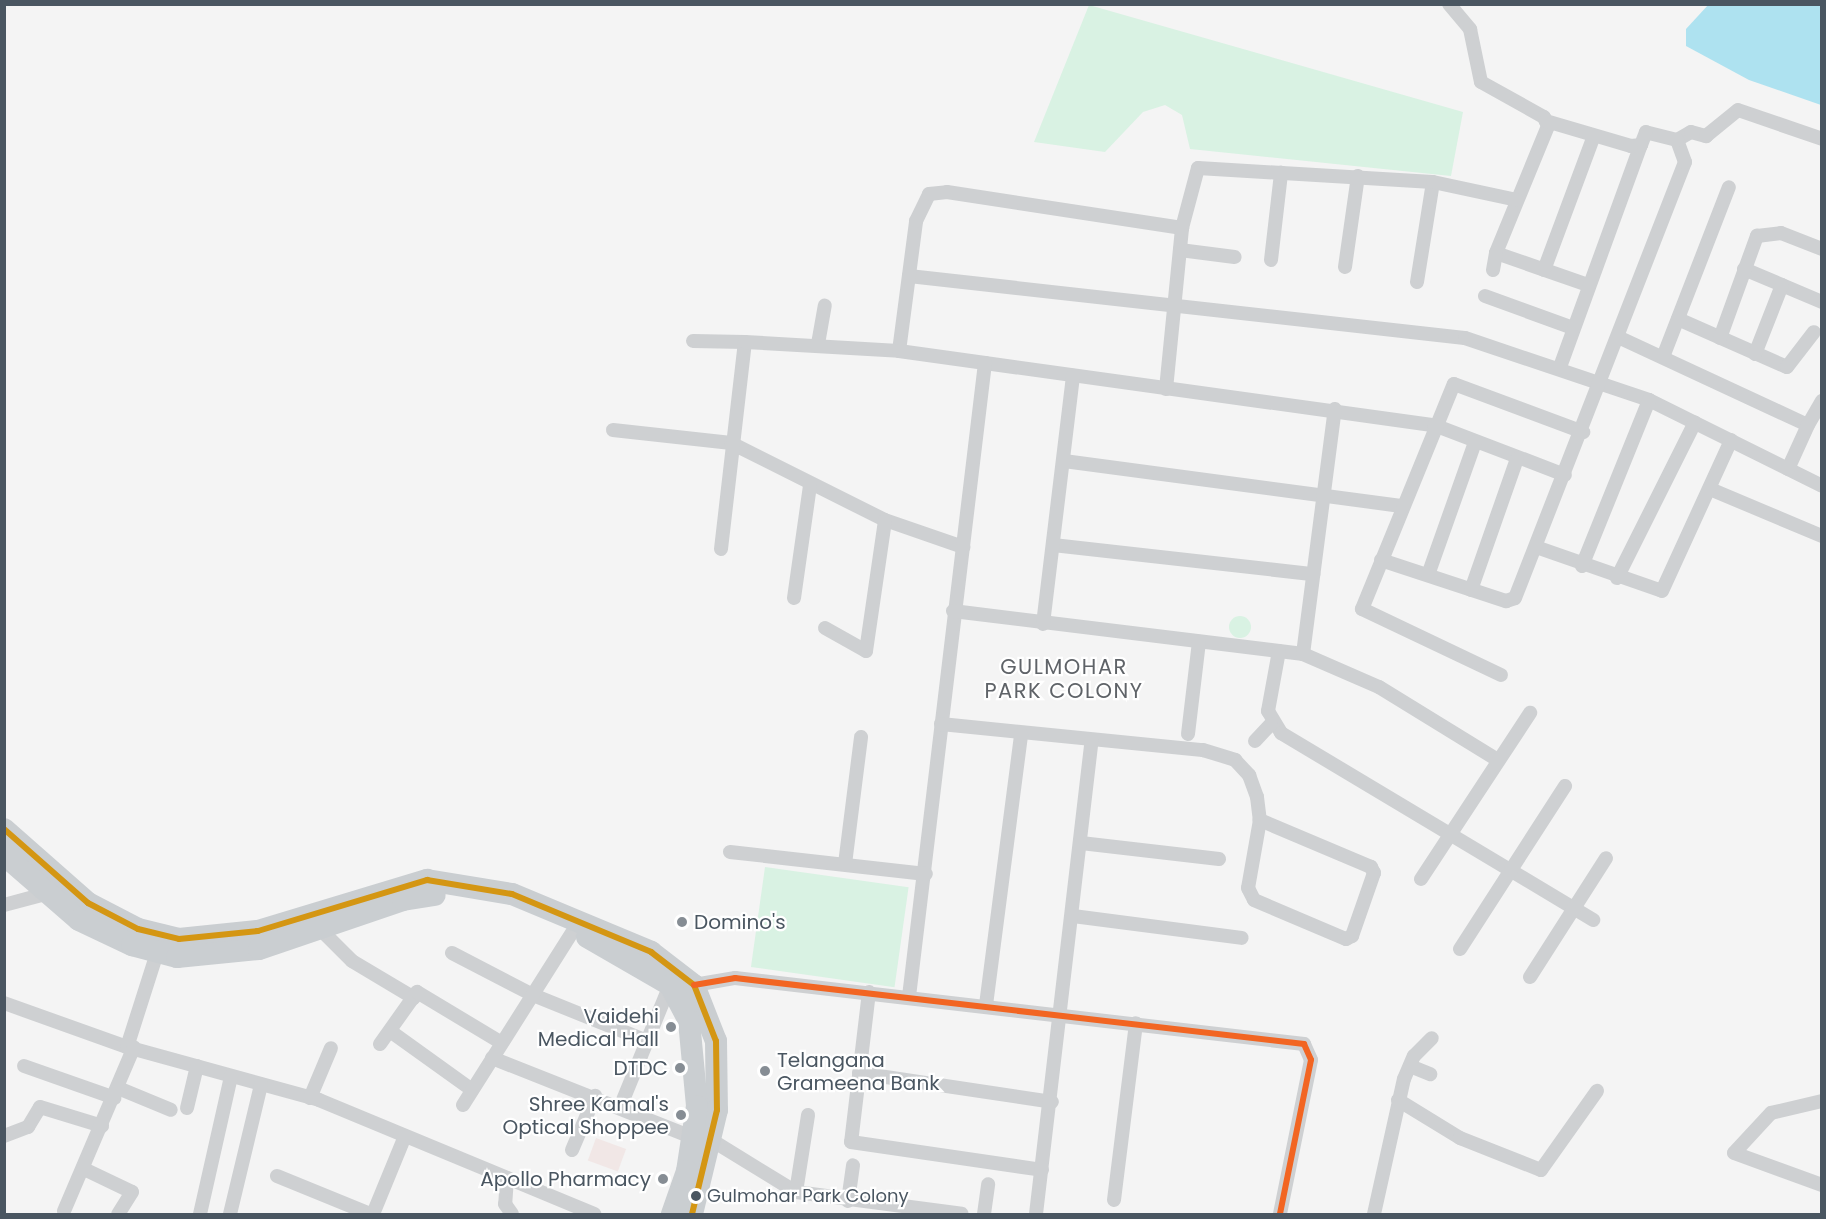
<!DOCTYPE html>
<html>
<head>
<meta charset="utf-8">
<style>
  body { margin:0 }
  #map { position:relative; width:1826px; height:1219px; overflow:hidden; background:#f4f4f4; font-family:Poppins,sans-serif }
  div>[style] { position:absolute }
  .medical>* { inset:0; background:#f1e7e6; transform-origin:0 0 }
  .green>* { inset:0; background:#d9f2e3; transform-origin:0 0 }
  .round { border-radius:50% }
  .water>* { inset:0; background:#aee2f0 }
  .street>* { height:14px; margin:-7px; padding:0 7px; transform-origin:7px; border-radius:7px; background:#ced0d2 }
  .primary>* { height:22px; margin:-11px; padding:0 11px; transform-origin:11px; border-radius:11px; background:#caced1 }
  .bus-1>* { height:6px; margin:-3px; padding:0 3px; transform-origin:3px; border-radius:3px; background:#d49613 }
  .bus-2>* { height:6px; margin:-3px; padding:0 3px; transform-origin:3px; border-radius:3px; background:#f26522 }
  .dots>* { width:16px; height:16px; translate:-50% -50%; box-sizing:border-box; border:3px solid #fff; border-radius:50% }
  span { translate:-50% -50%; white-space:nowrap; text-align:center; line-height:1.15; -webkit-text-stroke:4.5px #fff; paint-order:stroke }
  .bus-label { font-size:18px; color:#4a5661 }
  .left { translate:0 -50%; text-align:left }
  .poi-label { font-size:20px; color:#4a5661 }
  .right { translate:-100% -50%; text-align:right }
  .neighbourhood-label { font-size:21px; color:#5f6368; letter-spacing:1.5px }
  .frame { position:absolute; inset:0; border:6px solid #4a5661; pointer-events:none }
</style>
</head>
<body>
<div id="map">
  <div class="medical">
    <div style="left:596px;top:1138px;width:32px;height:24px;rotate:20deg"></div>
  </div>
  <div class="green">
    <div style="clip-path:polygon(1089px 5px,1463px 112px,1451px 176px,1190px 149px,1182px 115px,1165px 105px,1143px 112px,1105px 152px,1034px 142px)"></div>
    <div class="round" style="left:1229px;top:616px;width:22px;height:22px"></div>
    <div style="left:765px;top:867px;width:145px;height:101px;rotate:8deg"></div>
  </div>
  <div class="water">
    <div style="clip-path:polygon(1709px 4px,1821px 5px,1821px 105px,1749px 80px,1686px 46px,1686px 29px)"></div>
  </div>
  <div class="street">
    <div style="left:1449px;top:4px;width:33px;rotate:50deg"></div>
    <div style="left:1470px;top:29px;width:54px;rotate:78.3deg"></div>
    <div style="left:1481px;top:82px;width:72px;rotate:29.1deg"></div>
    <div style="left:1544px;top:117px;width:10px;rotate:66deg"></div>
    <div style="left:1548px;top:126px;width:137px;rotate:112.3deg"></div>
    <div style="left:1496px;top:253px;width:97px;rotate:19.2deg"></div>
    <div style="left:1677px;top:140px;width:16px;rotate:-30deg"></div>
    <div style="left:1691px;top:132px;width:16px;rotate:15deg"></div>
    <div style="left:1706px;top:136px;width:41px;rotate:-39.1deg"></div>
    <div style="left:1738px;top:110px;width:89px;rotate:19deg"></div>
    <div style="left:1180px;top:250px;width:55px;rotate:7.3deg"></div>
    <div style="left:1271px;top:260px;width:88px;rotate:-83.4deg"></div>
    <div style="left:1345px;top:267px;width:92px;rotate:-81.9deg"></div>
    <div style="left:1744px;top:269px;width:85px;rotate:22.9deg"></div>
    <div style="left:1493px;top:270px;width:17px;rotate:-80deg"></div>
    <div style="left:1544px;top:270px;width:141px;rotate:-69.6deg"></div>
    <div style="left:909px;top:276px;width:559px;rotate:6.36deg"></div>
    <div style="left:1465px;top:338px;width:194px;rotate:18.6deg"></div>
    <div style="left:1649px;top:400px;width:193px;rotate:26.4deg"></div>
    <div style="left:1417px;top:282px;width:101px;rotate:-80.9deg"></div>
    <div style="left:1485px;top:296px;width:94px;rotate:20deg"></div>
    <div style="left:1678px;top:319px;width:119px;rotate:23.8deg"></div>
    <div style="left:1787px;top:367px;width:44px;rotate:-52.4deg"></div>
    <div style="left:1618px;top:337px;width:209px;rotate:24.9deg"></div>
    <div style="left:1808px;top:425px;width:28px;rotate:-60deg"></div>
    <div style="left:1720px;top:338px;width:109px;rotate:-70.1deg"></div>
    <div style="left:1757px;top:236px;width:24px;rotate:-7deg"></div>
    <div style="left:1781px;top:233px;width:44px;rotate:21.3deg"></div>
    <div style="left:693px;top:341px;width:52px;rotate:1.1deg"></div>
    <div style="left:818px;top:344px;width:39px;rotate:-80deg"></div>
    <div style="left:899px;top:351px;width:131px;rotate:-82.5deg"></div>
    <div style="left:916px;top:221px;width:30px;rotate:-64deg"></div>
    <div style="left:929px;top:194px;width:18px;rotate:-6deg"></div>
    <div style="left:947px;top:192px;width:238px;rotate:8.7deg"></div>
    <div style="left:1755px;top:354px;width:74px;rotate:-68.6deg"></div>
    <div style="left:1663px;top:357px;width:182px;rotate:-68.8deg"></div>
    <div style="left:985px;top:363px;width:453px;rotate:7.9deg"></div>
    <div style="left:1434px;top:425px;width:140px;rotate:20.9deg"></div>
    <div style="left:1560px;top:367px;width:236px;rotate:-70deg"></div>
    <div style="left:1166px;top:389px;width:162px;rotate:-84.3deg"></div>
    <div style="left:1182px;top:228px;width:62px;rotate:-75.1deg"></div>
    <div style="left:1198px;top:168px;width:235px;rotate:3.4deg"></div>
    <div style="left:1433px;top:182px;width:86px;rotate:12.1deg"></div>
    <div style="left:613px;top:430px;width:119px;rotate:6.3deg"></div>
    <div style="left:731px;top:443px;width:172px;rotate:26.6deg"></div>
    <div style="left:885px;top:520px;width:83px;rotate:19.1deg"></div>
    <div style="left:1064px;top:461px;width:342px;rotate:7.6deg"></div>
    <div style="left:1788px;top:469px;width:48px;rotate:-65.6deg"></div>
    <div style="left:1710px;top:489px;width:121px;rotate:22.8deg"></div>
    <div style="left:1053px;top:545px;width:262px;rotate:6.4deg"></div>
    <div style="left:1536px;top:547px;width:133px;rotate:19.2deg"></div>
    <div style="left:1662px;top:591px;width:166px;rotate:-65.4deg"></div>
    <div style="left:721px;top:549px;width:208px;rotate:-83.4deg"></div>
    <div style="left:745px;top:342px;width:154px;rotate:3.3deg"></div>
    <div style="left:899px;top:351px;width:87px;rotate:7.9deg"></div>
    <div style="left:985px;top:363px;width:639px;rotate:96.84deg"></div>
    <div style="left:1381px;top:560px;width:132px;rotate:18.2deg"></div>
    <div style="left:1506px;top:601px;width:9px;rotate:-18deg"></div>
    <div style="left:1515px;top:598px;width:468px;rotate:-68.7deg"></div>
    <div style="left:1685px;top:162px;width:23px;rotate:-110deg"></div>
    <div style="left:1677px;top:140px;width:32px;rotate:-166deg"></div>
    <div style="left:1646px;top:132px;width:14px;rotate:111deg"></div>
    <div style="left:1641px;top:145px;width:10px;rotate:174deg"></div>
    <div style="left:1631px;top:146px;width:89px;rotate:-163.6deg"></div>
    <div style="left:1582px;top:566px;width:179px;rotate:-68deg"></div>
    <div style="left:1428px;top:575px;width:141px;rotate:-70.5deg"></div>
    <div style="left:1617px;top:578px;width:174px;rotate:-63.4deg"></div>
    <div style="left:1471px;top:590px;width:139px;rotate:-70.7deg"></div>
    <div style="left:794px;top:598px;width:113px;rotate:-81.9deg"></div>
    <div style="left:953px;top:611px;width:353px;rotate:7deg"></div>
    <div style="left:1303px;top:654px;width:83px;rotate:23.5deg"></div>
    <div style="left:1379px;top:687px;width:137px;rotate:31.6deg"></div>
    <div style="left:1043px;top:624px;width:250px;rotate:-83.1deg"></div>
    <div style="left:825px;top:628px;width:47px;rotate:29.3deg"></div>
    <div style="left:866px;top:651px;width:132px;rotate:-81.7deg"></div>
    <div style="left:1279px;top:651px;width:61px;rotate:100.4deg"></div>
    <div style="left:1268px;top:711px;width:26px;rotate:59deg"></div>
    <div style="left:1281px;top:733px;width:364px;rotate:30.9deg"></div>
    <div style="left:1303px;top:654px;width:247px;rotate:-82.6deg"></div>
    <div style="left:1501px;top:675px;width:154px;rotate:-154.6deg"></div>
    <div style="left:1362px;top:609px;width:243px;rotate:-67.8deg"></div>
    <div style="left:1454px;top:384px;width:138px;rotate:20.4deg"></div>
    <div style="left:941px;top:724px;width:263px;rotate:5.7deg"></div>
    <div style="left:1203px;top:750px;width:34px;rotate:17deg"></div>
    <div style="left:1235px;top:760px;width:21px;rotate:47deg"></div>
    <div style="left:1249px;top:775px;width:23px;rotate:70deg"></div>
    <div style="left:1257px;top:797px;width:23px;rotate:83deg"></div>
    <div style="left:1260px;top:820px;width:69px;rotate:100deg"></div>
    <div style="left:1248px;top:888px;width:13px;rotate:63deg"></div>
    <div style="left:1254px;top:900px;width:100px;rotate:23deg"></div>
    <div style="left:1346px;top:939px;width:7px;rotate:-27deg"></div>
    <div style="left:1352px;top:936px;width:67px;rotate:-70.8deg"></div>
    <div style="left:1374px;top:873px;width:7px;rotate:-117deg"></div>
    <div style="left:1371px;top:867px;width:121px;rotate:-157.1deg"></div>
    <div style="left:1188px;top:734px;width:93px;rotate:-83.2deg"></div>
    <div style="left:1255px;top:741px;width:23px;rotate:-47deg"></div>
    <div style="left:1081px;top:843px;width:139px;rotate:6.6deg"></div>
    <div style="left:730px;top:852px;width:197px;rotate:6.4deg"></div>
    <div style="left:845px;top:864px;width:128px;rotate:-82.8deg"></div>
    <div style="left:1421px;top:879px;width:199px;rotate:-56.7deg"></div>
    <div style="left:4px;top:905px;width:42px;rotate:-15deg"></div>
    <div style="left:1073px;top:916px;width:170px;rotate:7.4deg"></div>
    <div style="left:320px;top:929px;width:45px;rotate:45deg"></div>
    <div style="left:352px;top:961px;width:72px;rotate:30.8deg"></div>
    <div style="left:1460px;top:949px;width:194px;rotate:-57.2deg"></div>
    <div style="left:452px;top:953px;width:91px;rotate:27.4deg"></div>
    <div style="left:533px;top:995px;width:123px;rotate:22deg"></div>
    <div style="left:1530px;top:977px;width:141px;rotate:-57.4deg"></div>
    <div style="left:694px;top:985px;width:42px;rotate:-9.7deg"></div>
    <div style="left:735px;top:978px;width:573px;rotate:6.62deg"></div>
    <div style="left:1304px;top:1044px;width:17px;rotate:66deg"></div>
    <div style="left:1311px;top:1060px;width:157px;rotate:101.4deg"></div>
    <div style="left:869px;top:992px;width:151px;rotate:96.8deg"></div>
    <div style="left:851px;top:1142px;width:193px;rotate:8.3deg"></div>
    <div style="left:4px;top:1003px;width:131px;rotate:19.7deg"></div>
    <div style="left:127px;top:1047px;width:199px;rotate:15.4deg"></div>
    <div style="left:319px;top:1100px;width:298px;rotate:22.5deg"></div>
    <div style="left:986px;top:1005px;width:273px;rotate:-82.6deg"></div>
    <div style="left:390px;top:1031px;width:101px;rotate:35.7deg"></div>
    <div style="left:380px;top:1044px;width:64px;rotate:-54.6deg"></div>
    <div style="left:417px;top:992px;width:99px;rotate:31deg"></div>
    <div style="left:127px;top:1047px;width:99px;rotate:-72.3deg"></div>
    <div style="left:492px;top:1058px;width:217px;rotate:21.6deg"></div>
    <div style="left:24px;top:1066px;width:96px;rotate:19.4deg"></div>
    <div style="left:1410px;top:1066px;width:22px;rotate:22deg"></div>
    <div style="left:859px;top:1073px;width:195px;rotate:8.5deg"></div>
    <div style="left:118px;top:1088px;width:57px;rotate:22.5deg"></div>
    <div style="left:310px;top:1098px;width:54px;rotate:-67.2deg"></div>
    <div style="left:1398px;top:1100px;width:73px;rotate:31.5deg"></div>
    <div style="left:1460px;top:1138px;width:87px;rotate:21.6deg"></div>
    <div style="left:1541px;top:1170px;width:97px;rotate:-54.7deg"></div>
    <div style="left:1822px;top:1101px;width:52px;rotate:166.8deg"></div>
    <div style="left:1771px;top:1113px;width:54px;rotate:132.8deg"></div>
    <div style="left:1734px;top:1153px;width:94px;rotate:20deg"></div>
    <div style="left:463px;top:1105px;width:206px;rotate:-57.7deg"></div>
    <div style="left:621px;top:1105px;width:130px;rotate:-67.8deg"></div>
    <div style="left:187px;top:1108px;width:43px;rotate:-76.6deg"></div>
    <div style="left:4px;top:1136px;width:26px;rotate:-21deg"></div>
    <div style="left:28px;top:1127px;width:23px;rotate:-59deg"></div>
    <div style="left:40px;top:1107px;width:65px;rotate:17deg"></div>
    <div style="left:713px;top:1141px;width:97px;rotate:31.6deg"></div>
    <div style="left:796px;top:1192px;width:167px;rotate:7.5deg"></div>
    <div style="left:572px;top:1150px;width:59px;rotate:-66.9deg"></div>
    <div style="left:84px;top:1169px;width:53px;rotate:25.6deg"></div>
    <div style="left:132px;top:1192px;width:26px;rotate:122deg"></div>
    <div style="left:277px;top:1176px;width:100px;rotate:22.2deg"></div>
    <div style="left:507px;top:1178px;width:26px;rotate:94deg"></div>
    <div style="left:505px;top:1204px;width:12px;rotate:55deg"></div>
    <div style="left:796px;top:1192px;width:78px;rotate:-81.1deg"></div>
    <div style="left:1114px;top:1200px;width:178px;rotate:-82.9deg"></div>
    <div style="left:848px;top:1201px;width:36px;rotate:-82deg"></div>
    <div style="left:64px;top:1211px;width:178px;rotate:-66.9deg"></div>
    <div style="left:200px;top:1214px;width:141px;rotate:-77.3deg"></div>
    <div style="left:230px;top:1214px;width:133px;rotate:-76.5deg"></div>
    <div style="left:373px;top:1214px;width:84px;rotate:-67.7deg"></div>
    <div style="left:984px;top:1214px;width:30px;rotate:-82deg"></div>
    <div style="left:1036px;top:1214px;width:477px;rotate:-83.3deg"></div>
    <div style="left:1374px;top:1214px;width:138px;rotate:-77.5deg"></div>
    <div style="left:1404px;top:1079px;width:25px;rotate:-67deg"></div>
    <div style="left:1414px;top:1056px;width:25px;rotate:-45deg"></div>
  </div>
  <div class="primary">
    <div style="left:4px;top:829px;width:112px;rotate:41.4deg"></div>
    <div style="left:88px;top:903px;width:56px;rotate:27.5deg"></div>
    <div style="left:138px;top:929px;width:42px;rotate:13.7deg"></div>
    <div style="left:179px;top:939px;width:79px;rotate:-5.8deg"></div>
    <div style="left:258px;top:931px;width:177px;rotate:-16.8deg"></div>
    <div style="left:427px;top:880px;width:86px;rotate:9.4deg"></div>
    <div style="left:512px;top:894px;width:151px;rotate:22.6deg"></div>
    <div style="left:651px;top:952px;width:54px;rotate:37.5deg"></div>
    <div style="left:694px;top:985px;width:60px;rotate:68.6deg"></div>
    <div style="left:716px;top:1041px;width:69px;rotate:89.2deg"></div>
    <div style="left:717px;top:1110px;width:107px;rotate:103.5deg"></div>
    <div style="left:4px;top:855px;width:99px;rotate:40.9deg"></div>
    <div style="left:79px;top:920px;width:59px;rotate:25.3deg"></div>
    <div style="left:132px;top:945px;width:47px;rotate:14.9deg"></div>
    <div style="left:177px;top:957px;width:82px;rotate:-5.6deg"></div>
    <div style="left:259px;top:949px;width:152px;rotate:-18.8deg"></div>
    <div style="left:403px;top:900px;width:32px;rotate:-9deg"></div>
    <div style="left:587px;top:937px;width:96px;rotate:30deg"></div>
    <div style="left:670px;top:985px;width:41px;rotate:62.2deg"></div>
    <div style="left:689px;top:1021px;width:85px;rotate:84.6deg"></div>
    <div style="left:697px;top:1106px;width:66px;rotate:98.7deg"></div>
    <div style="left:687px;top:1171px;width:46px;rotate:109.2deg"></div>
  </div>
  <div class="bus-1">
    <div style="left:4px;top:829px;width:112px;rotate:41.4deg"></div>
    <div style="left:88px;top:903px;width:56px;rotate:27.5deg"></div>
    <div style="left:138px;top:929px;width:42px;rotate:13.7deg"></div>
    <div style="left:179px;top:939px;width:79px;rotate:-5.8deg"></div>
    <div style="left:258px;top:931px;width:177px;rotate:-16.8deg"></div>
    <div style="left:427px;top:880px;width:86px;rotate:9.4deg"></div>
    <div style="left:512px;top:894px;width:151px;rotate:22.6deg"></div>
    <div style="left:651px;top:952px;width:54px;rotate:37.5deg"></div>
    <div style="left:694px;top:985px;width:60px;rotate:68.6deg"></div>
    <div style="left:716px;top:1041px;width:69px;rotate:89.2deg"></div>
    <div style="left:717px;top:1110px;width:107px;rotate:103.5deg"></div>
  </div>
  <div class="bus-2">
    <div style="left:694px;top:985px;width:42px;rotate:-9.7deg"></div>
    <div style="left:735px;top:978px;width:573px;rotate:6.62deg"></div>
    <div style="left:1304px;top:1044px;width:17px;rotate:66deg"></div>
    <div style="left:1311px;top:1060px;width:157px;rotate:101.4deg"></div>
  </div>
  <div class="dots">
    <div style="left:682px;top:922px;background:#868d94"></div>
    <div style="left:671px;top:1027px;background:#868d94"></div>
    <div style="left:680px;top:1068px;background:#868d94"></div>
    <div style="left:765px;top:1071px;background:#868d94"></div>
    <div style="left:681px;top:1115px;background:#868d94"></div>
    <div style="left:663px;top:1179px;background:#868d94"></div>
    <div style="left:696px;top:1196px;background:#4a5661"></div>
  </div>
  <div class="bus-label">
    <span class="left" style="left:707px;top:1196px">Gulmohar Park Colony</span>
  </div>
  <div class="poi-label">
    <span class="left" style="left:694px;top:922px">Domino's</span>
    <span class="right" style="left:659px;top:1028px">Vaidehi<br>Medical Hall</span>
    <span class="left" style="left:777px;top:1072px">Telangana<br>Grameena Bank</span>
    <span class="right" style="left:668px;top:1068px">DTDC</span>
    <span class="right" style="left:669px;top:1116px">Shree Kamal's<br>Optical Shoppee</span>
    <span class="right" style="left:651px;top:1179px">Apollo Pharmacy</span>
  </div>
  <div class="neighbourhood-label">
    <span style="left:1064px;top:679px">GULMOHAR<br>PARK COLONY</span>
  </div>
  <div class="frame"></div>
</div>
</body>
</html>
